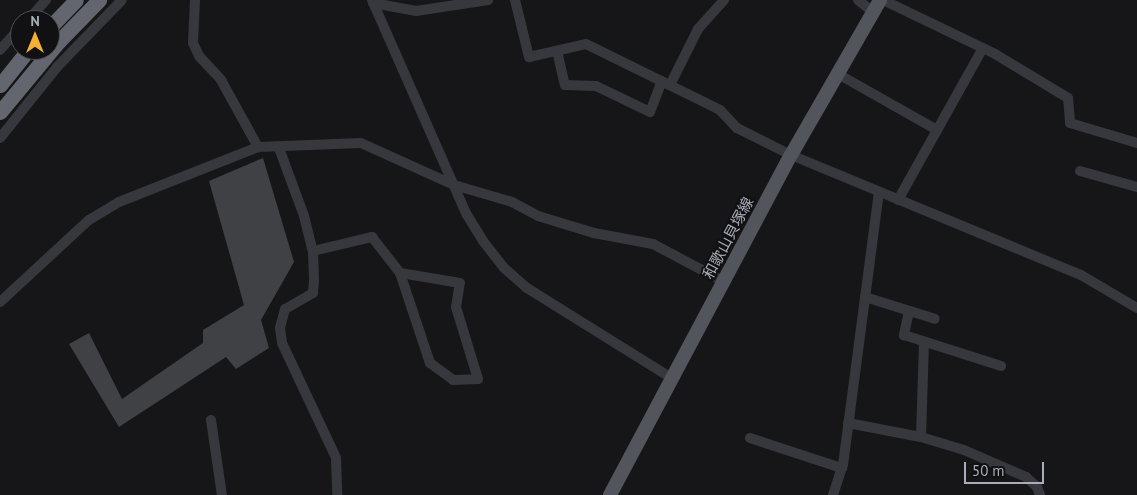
<!DOCTYPE html>
<html>
<head>
<meta charset="utf-8">
<style>
  body { margin:0 }
  #map { position:relative; width:1137px; height:495px; overflow:hidden; background:#161618; font-family:"PT Sans","Noto Sans JP",sans-serif }
  div>[style] { position:absolute }
  .building>* { inset:0; background:#404145 }
  .minor>* { height:10px; margin:-5px; padding:0 5px; transform-origin:5px; border-radius:5px; background:#37383d }
  .major>* { height:14px; margin:-7px; padding:0 7px; transform-origin:7px; border-radius:7px; background:#53555c }
  .highway>* { height:15px; margin:-7.5px; padding:0 7.5px; transform-origin:7.5px; border-radius:7.5px; background:#63666e }
  span { translate:-50% -50%; white-space:nowrap; text-align:center; line-height:1.15; -webkit-text-stroke:4px #111113; paint-order:stroke }
  .street-label { font-size:15px; color:#a8adb8 }
  .north { position:absolute; left:10px; top:10px; width:50px; height:50px; box-sizing:border-box; background:#111113; border:1px solid #4d4f55; border-radius:50%; rotate:0deg; font-size:14px; font-weight:700; line-height:20px; text-align:center; color:#a8adb8 }
  .north::after { content:''; display:block; margin:auto; width:18px; height:22px; background:#f2b134; clip-path:polygon(50% 0,100% 100%,50% 72%,0 100%) }
  .scale { position:absolute; left:964px; top:462px; width:80px; height:22px; box-sizing:border-box; border:2px solid #a8adb8; border-top:0; padding-left:6px; font-size:15px; line-height:18px; white-space:nowrap; color:#a8adb8; -webkit-text-stroke:4px #111113; paint-order:stroke }
</style>
</head>
<body>
<div id="map">
  <div class="building">
    <div style="clip-path:polygon(263px 158px,294px 262px,261px 320px,269px 348px,236px 369px,226px 357px,119px 427px,69px 344px,89px 333px,122px 399px,203px 343px,203px 330px,244px 305px,209px 181px)"></div>
  </div>
  <div class="minor">
    <div style="left:195px;top:0;width:43px;rotate:92.7deg"></div>
    <div style="left:193px;top:43px;width:14px;rotate:65deg"></div>
    <div style="left:199px;top:56px;width:33px;rotate:47deg"></div>
    <div style="left:221px;top:80px;width:77px;rotate:61.1deg"></div>
    <div style="left:372px;top:0;width:235px;rotate:66.2deg"></div>
    <div style="left:467px;top:215px;width:31px;rotate:58deg"></div>
    <div style="left:483px;top:241px;width:34px;rotate:52deg"></div>
    <div style="left:504px;top:268px;width:30px;rotate:41deg"></div>
    <div style="left:527px;top:288px;width:172px;rotate:31.9deg"></div>
    <div style="left:515px;top:0;width:59px;rotate:76.2deg"></div>
    <div style="left:529px;top:57px;width:58px;rotate:-12.8deg"></div>
    <div style="left:586px;top:44px;width:149px;rotate:26.2deg"></div>
    <div style="left:720px;top:110px;width:25px;rotate:47deg"></div>
    <div style="left:737px;top:128px;width:60px;rotate:26.6deg"></div>
    <div style="left:791px;top:155px;width:314px;rotate:22.5deg"></div>
    <div style="left:1081px;top:275px;width:65px;rotate:30.5deg"></div>
    <div style="left:858px;top:0;width:19px;rotate:39deg"></div>
    <div style="left:883px;top:0;width:124px;rotate:25.7deg"></div>
    <div style="left:995px;top:54px;width:85px;rotate:31.1deg"></div>
    <div style="left:1068px;top:98px;width:25px;rotate:85deg"></div>
    <div style="left:1070px;top:123px;width:70px;rotate:16.6deg"></div>
    <div style="left:373px;top:3px;width:44px;rotate:10.5deg"></div>
    <div style="left:416px;top:11px;width:73px;rotate:-8.7deg"></div>
    <div style="left:28px;top:20px;width:27px;rotate:-48deg"></div>
    <div style="left:0;top:50px;width:30px;rotate:-48deg"></div>
    <div style="left:557px;top:51px;width:35px;rotate:77deg"></div>
    <div style="left:565px;top:85px;width:31px;rotate:2deg"></div>
    <div style="left:596px;top:86px;width:60px;rotate:25.7deg"></div>
    <div style="left:650px;top:112px;width:33px;rotate:-69deg"></div>
    <div style="left:838px;top:74px;width:114px;rotate:29.5deg"></div>
    <div style="left:670px;top:85px;width:63px;rotate:-63.4deg"></div>
    <div style="left:698px;top:29px;width:39px;rotate:-48deg"></div>
    <div style="left:0;top:138px;width:91px;rotate:-51.2deg"></div>
    <div style="left:57px;top:67px;width:93px;rotate:-45.9deg"></div>
    <div style="left:279px;top:148px;width:72px;rotate:69.8deg"></div>
    <div style="left:304px;top:216px;width:36px;rotate:76deg"></div>
    <div style="left:313px;top:251px;width:30px;rotate:88deg"></div>
    <div style="left:314px;top:281px;width:12px;rotate:95deg"></div>
    <div style="left:313px;top:293px;width:32px;rotate:150deg"></div>
    <div style="left:285px;top:309px;width:20px;rotate:105deg"></div>
    <div style="left:280px;top:328px;width:15px;rotate:82deg"></div>
    <div style="left:282px;top:343px;width:127px;rotate:64.8deg"></div>
    <div style="left:336px;top:458px;width:37px;rotate:88deg"></div>
    <div style="left:1080px;top:171px;width:59px;rotate:15.7deg"></div>
    <div style="left:898px;top:200px;width:174px;rotate:-60.8deg"></div>
    <div style="left:313px;top:251px;width:61px;rotate:-13.3deg"></div>
    <div style="left:372px;top:237px;width:46px;rotate:52.1deg"></div>
    <div style="left:400px;top:273px;width:95px;rotate:71.6deg"></div>
    <div style="left:430px;top:363px;width:29px;rotate:36deg"></div>
    <div style="left:453px;top:380px;width:25px;rotate:-2deg"></div>
    <div style="left:478px;top:379px;width:75px;rotate:-107deg"></div>
    <div style="left:456px;top:307px;width:24px;rotate:-81deg"></div>
    <div style="left:460px;top:283px;width:61px;rotate:-170.5deg"></div>
    <div style="left:865px;top:297px;width:73px;rotate:17.4deg"></div>
    <div style="left:0;top:302px;width:121px;rotate:-42.7deg"></div>
    <div style="left:89px;top:220px;width:35px;rotate:-31deg"></div>
    <div style="left:119px;top:202px;width:149px;rotate:-21.6deg"></div>
    <div style="left:258px;top:147px;width:103px;rotate:-2.2deg"></div>
    <div style="left:361px;top:143px;width:102px;rotate:24.3deg"></div>
    <div style="left:454px;top:185px;width:60px;rotate:16.3deg"></div>
    <div style="left:512px;top:202px;width:30px;rotate:28deg"></div>
    <div style="left:538px;top:216px;width:59px;rotate:16.9deg"></div>
    <div style="left:594px;top:233px;width:60px;rotate:10.6deg"></div>
    <div style="left:653px;top:244px;width:79px;rotate:27.9deg"></div>
    <div style="left:909px;top:311px;width:25px;rotate:102deg"></div>
    <div style="left:904px;top:335px;width:102px;rotate:17.7deg"></div>
    <div style="left:211px;top:420px;width:76px;rotate:81.7deg"></div>
    <div style="left:848px;top:423px;width:74px;rotate:10.9deg"></div>
    <div style="left:921px;top:437px;width:45px;rotate:16.8deg"></div>
    <div style="left:964px;top:450px;width:68px;rotate:23.5deg"></div>
    <div style="left:1026px;top:477px;width:15px;rotate:42deg"></div>
    <div style="left:1037px;top:487px;width:9px;rotate:69deg"></div>
    <div style="left:921px;top:437px;width:95px;rotate:-88.2deg"></div>
    <div style="left:750px;top:438px;width:97px;rotate:18.1deg"></div>
    <div style="left:833px;top:495px;width:32px;rotate:-72deg"></div>
    <div style="left:843px;top:465px;width:274px;rotate:-82.5deg"></div>
  </div>
  <div class="major">
    <div style="left:610px;top:495px;width:385px;rotate:-62deg"></div>
    <div style="left:791px;top:155px;width:179px;rotate:-60.1deg"></div>
  </div>
  <div class="highway">
    <div style="left:50px;top:27px;width:37px;rotate:-46deg"></div>
    <div style="left:0;top:85px;width:45px;rotate:-51.3deg"></div>
    <div style="left:0;top:112px;width:91px;rotate:-50.4deg"></div>
    <div style="left:58px;top:42px;width:59px;rotate:-45.7deg"></div>
  </div>
  <div class="street-label">
    <span style="left:728px;top:238px;rotate:-62deg">和歌山貝塚線</span>
  </div>
  <div class="north">N</div>
  <div class="scale">50 m</div>
</div>
</body>
</html>
